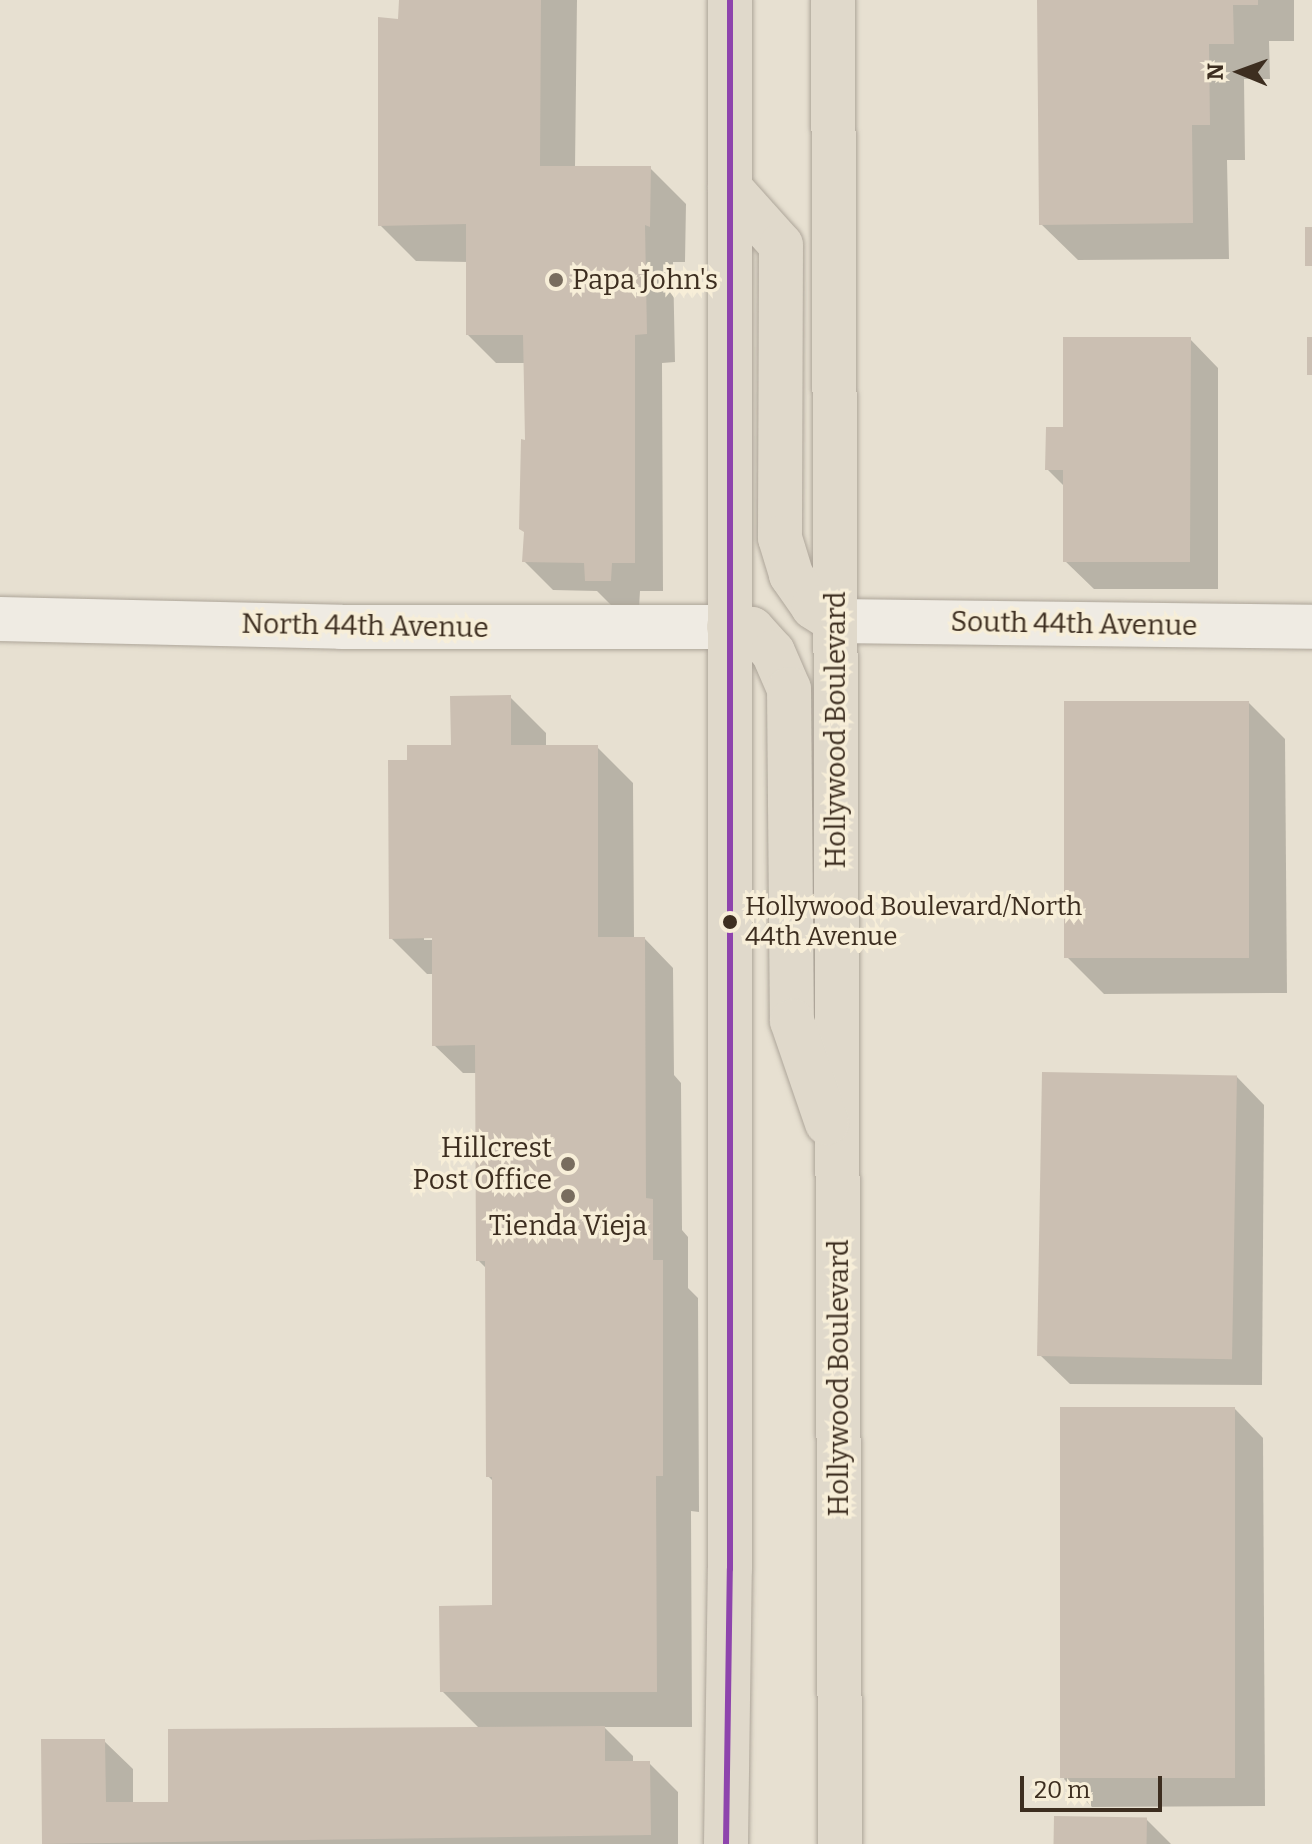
<!DOCTYPE html>
<html>
<head>
<meta charset="utf-8">
<style>
  body { margin:0 }
  #map { position:relative; width:1312px; height:1844px; overflow:hidden; background:#e7e0d1; font-family:Bitter,serif }
  div>[style] { position:absolute }
  .shadow>* { inset:0; background:#0003 }
  .building>* { inset:0; background:#cbbfb2; transform-origin:0 0 }
  .roads { filter:drop-shadow(0 0 2px #ada599) drop-shadow(0 0 2px #ada599) }
  .minor>* { height:44px; margin:-22px; padding:0 22px; transform-origin:22px; border-radius:22px; background:#efebe3 }
  .trunk>* { height:44px; margin:-22px; padding:0 22px; transform-origin:22px; border-radius:22px; background:#e0d9cb }
  .bus-1>* { height:6px; margin:-3px; padding:0 3px; transform-origin:3px; border-radius:3px; background:#8e44ad }
  .dots>* { width:22px; height:22px; translate:-50% -50%; box-sizing:border-box; border:4px solid #f7eed8; border-radius:50% }
  span { translate:-50% -50%; white-space:nowrap; text-align:center; line-height:1.15; -webkit-text-stroke:7px #f7eed8; paint-order:stroke }
  .bus-label { font-size:26px; color:#3d2e20 }
  .left { translate:0 -50%; text-align:left }
  .poi-label { font-size:28px; color:#3d2e20 }
  .right { translate:-100% -50%; text-align:right }
  .street-label { font-size:28px; color:#3d2e20 }
  .north { position:absolute; left:1200px; top:32px; width:80px; height:80px; -webkit-text-stroke:6px #f7eed8; paint-order:stroke; rotate:271deg; font-size:22px; font-weight:700; line-height:32px; text-align:center; color:#3d2e20 }
  .north::after { content:''; display:block; margin:auto; width:28px; height:36px; background:#3d2e20; clip-path:polygon(50% 0,100% 100%,50% 72%,0 100%) }
  .scale { position:absolute; left:1020px; top:1776px; width:142px; height:36px; box-sizing:border-box; border:4px solid #3d2e20; border-top:0; padding-left:10px; font-size:24px; line-height:28px; white-space:nowrap; color:#3d2e20; -webkit-text-stroke:6px #f7eed8; paint-order:stroke }
</style>
</head>
<body>
<div id="map">
  <div class="shadow">
    <div style="clip-path:polygon(401px 0,577px 0,575px 168px,650px 168px,686px 204px,685px 262px,673px 262px,675px 362px,662px 363px,663px 591px,640px 591px,639px 608px,615px 609px,597px 591px,553px 590px,524px 561px,526px 363px,496px 363px,468px 335px,468px 262px,416px 261px,380px 225px)"></div>
    <div style="clip-path:polygon(1039px 0,1294px 0,1294px 41px,1269px 41px,1270px 79px,1244px 79px,1245px 160px,1227px 160px,1229px 259px,1078px 260px,1041px 224px)"></div>
    <div style="clip-path:polygon(1190px 339px,1218px 368px,1218px 589px,1094px 589px,1065px 561px,1065px 487px,1047px 469px,1065px 429px)"></div>
    <div style="clip-path:polygon(evenodd,510px 697px,546px 733px,546px 747px,597px 747px,633px 783px,634px 939px,645px 939px,673px 968px,674px 1075px,681px 1083px,682px 1230px,688px 1237px,688px 1288px,698px 1298px,699px 1512px,691px 1511px,692px 1727px,604px 1727px,633px 1756px,633px 1763px,649px 1763px,678px 1792px,678px 1844px,44px 1844px,43px 1741px,104px 1741px,133px 1769px,133px 1804px,170px 1804px,479px 1728px,442px 1691px,494px 1607px,494px 1482px,488px 1476px,487px 1269px,478px 1260px,478px 1073px,463px 1073px,434px 1045px,434px 974px,427px 974px,391px 938px,409px 762px,453px 747px,510px 697px,424px 936px,434px 936px,434px 940px,424px 940px,424px 936px)"></div>
    <div style="clip-path:polygon(1249px 703px,1285px 739px,1287px 993px,1104px 994px,1068px 958px)"></div>
    <div style="clip-path:polygon(1236px 1076px,1264px 1105px,1262px 1385px,1070px 1384px,1041px 1356px)"></div>
    <div style="clip-path:polygon(1235px 1409px,1263px 1438px,1265px 1806px,1092px 1807px,1064px 1779px)"></div>
    <div style="clip-path:polygon(1146px 1819px,1171px 1844px,1056px 1844px)"></div>
  </div>
  <div class="building">
    <div style="clip-path:polygon(399px 0,541px 0,540px 166px,651px 166px,650px 227px,645px 225px,647px 334px,635px 335px,635px 563px,612px 563px,611px 581px,585px 581px,584px 563px,522px 562px,524px 532px,519px 529px,521px 439px,525px 440px,523px 335px,466px 335px,466px 224px,378px 226px,378px 17px,398px 19px)"></div>
    <div style="clip-path:polygon(1037px 0,1258px 0,1258px 5px,1233px 5px,1234px 44px,1209px 44px,1210px 125px,1192px 125px,1193px 223px,1039px 225px)"></div>
    <div style="left:1305px;top:227px;width:7px;height:39px"></div>
    <div style="clip-path:polygon(1063px 337px,1191px 337px,1190px 562px,1063px 562px,1063px 470px,1045px 470px,1046px 427px,1063px 427px)"></div>
    <div style="left:1307px;top:337px;width:5px;height:38px"></div>
    <div style="clip-path:polygon(511px 695px,511px 745px,598px 745px,598px 937px,645px 937px,646px 1198px,653px 1199px,653px 1260px,663px 1260px,663px 1476px,656px 1476px,657px 1692px,440px 1692px,439px 1606px,492px 1605px,492px 1477px,486px 1477px,485px 1261px,476px 1261px,475px 1045px,432px 1046px,432px 938px,389px 939px,388px 760px,407px 760px,407px 745px,451px 745px,450px 696px)"></div>
    <div style="left:1249px;top:701px;width:257px;height:185px;rotate:90deg"></div>
    <div style="left:1042px;top:1072px;width:195px;height:284px;rotate:1deg"></div>
    <div style="left:1235px;top:1407px;width:371px;height:175px;rotate:90deg"></div>
    <div style="clip-path:polygon(605px 1726px,605px 1761px,650px 1761px,651px 1835px,42px 1844px,41px 1739px,105px 1739px,106px 1802px,168px 1802px,168px 1729px)"></div>
    <div style="left:1054px;top:1816px;width:93px;height:28px;rotate:1deg"></div>
  </div>
  <div class="roads">
    <div class="minor">
      <div style="left:0;top:619px;width:341px;rotate:1.3deg"></div>
      <div style="left:341px;top:627px;width:388px"></div>
      <div style="left:835px;top:621px;width:477px;rotate:0.7deg"></div>
    </div>
    <div class="trunk">
      <div style="left:833px;top:0;width:1844px;rotate:89.78deg"></div>
      <div style="left:730px;top:188px;width:76px;rotate:48.2deg"></div>
      <div style="left:781px;top:245px;width:293px;rotate:90.2deg"></div>
      <div style="left:780px;top:538px;width:39px;rotate:73deg"></div>
      <div style="left:791px;top:575px;width:39px;rotate:55deg"></div>
      <div style="left:813px;top:607px;width:26px;rotate:32deg"></div>
      <div style="left:729px;top:627px;width:23px;rotate:5deg"></div>
      <div style="left:752px;top:629px;width:31px;rotate:48deg"></div>
      <div style="left:773px;top:652px;width:40px;rotate:66.6deg"></div>
      <div style="left:789px;top:689px;width:332px;rotate:89.5deg"></div>
      <div style="left:792px;top:1021px;width:108px;rotate:71.1deg"></div>
      <div style="left:726px;top:1844px;width:275px;rotate:-89.2deg"></div>
      <div style="left:730px;top:1569px;width:1569px;rotate:-90deg"></div>
    </div>
  </div>
  <div class="bus-1">
    <div style="left:726px;top:1844px;width:275px;rotate:-89.2deg"></div>
    <div style="left:730px;top:1569px;width:1569px;rotate:-90deg"></div>
  </div>
  <div class="dots">
    <div style="left:556px;top:280px;background:#786c5e"></div>
    <div style="left:730px;top:922px;background:#3d2e20"></div>
    <div style="left:568px;top:1164px;background:#786c5e"></div>
    <div style="left:568px;top:1196px;background:#786c5e"></div>
  </div>
  <div class="bus-label">
    <span class="left" style="left:745px;top:922px">Hollywood Boulevard/North<br>44th Avenue</span>
  </div>
  <div class="poi-label">
    <span class="left" style="left:572px;top:280px">Papa John's</span>
    <span class="right" style="left:552px;top:1164px">Hillcrest<br>Post Office</span>
    <span style="left:568px;top:1226px">Tienda Vieja</span>
  </div>
  <div class="street-label">
    <span style="left:1074px;top:624px;rotate:1deg">South 44th Avenue</span>
    <span style="left:365px;top:626px;rotate:1deg">North 44th Avenue</span>
    <span style="left:836px;top:730px;rotate:-90deg">Hollywood Boulevard</span>
    <span style="left:839px;top:1378px;rotate:-90deg">Hollywood Boulevard</span>
  </div>
  <div class="north">N</div>
  <div class="scale">20 m</div>
</div>
</body>
</html>
